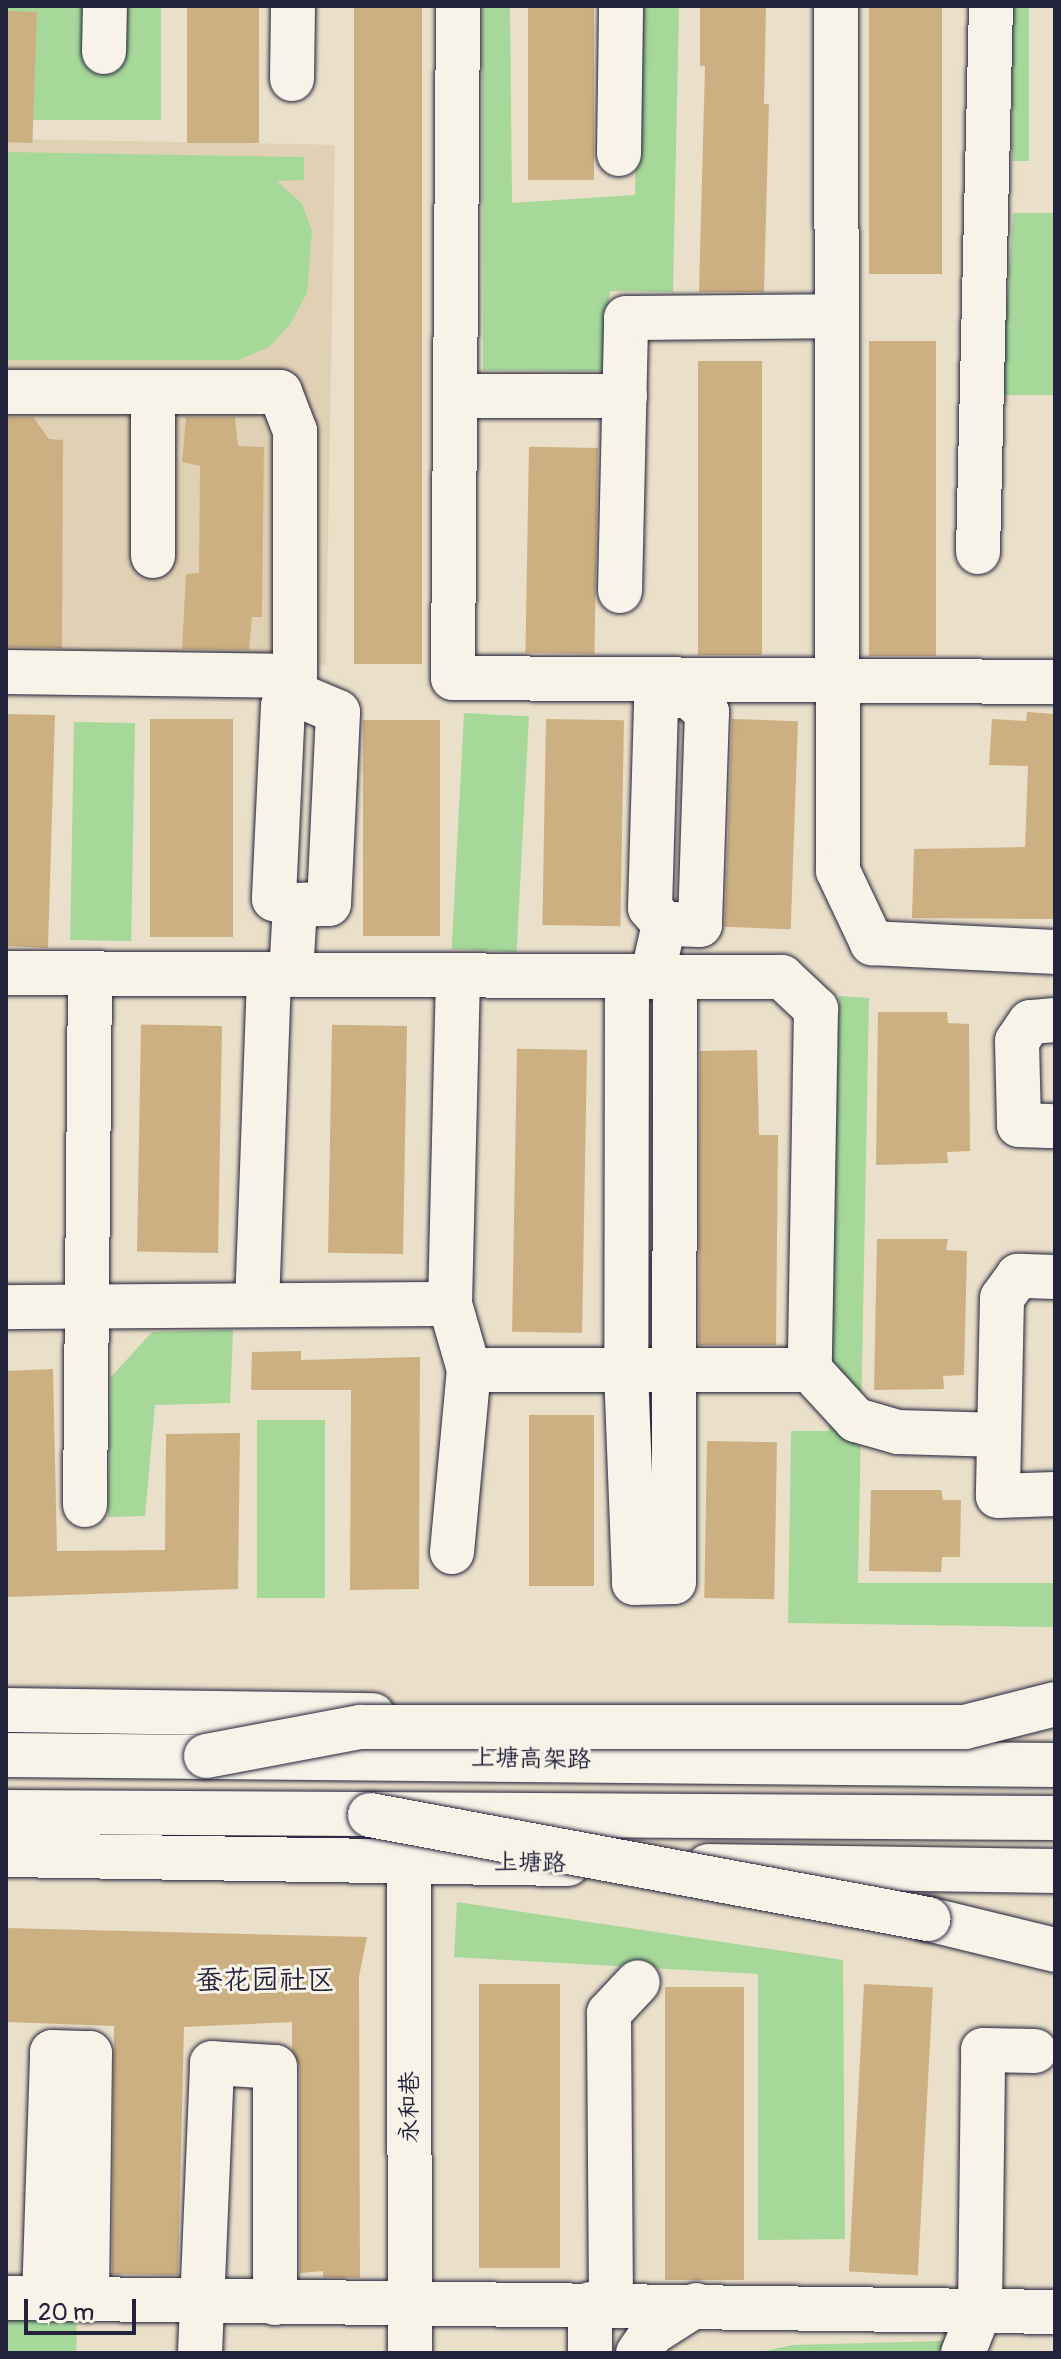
<!DOCTYPE html>
<html>
<head>
<meta charset="utf-8">
<style>
  body { margin:0 }
  #map { position:relative; width:1061px; height:2359px; overflow:hidden; background:#eadfc9; font-family:Pangolin,"LXGW WenKai TC",sans-serif }
  div>[style] { position:absolute }
  .built>* { inset:0; background:#e1d1b4; transform-origin:0 0 }
  .green>* { inset:0; background:#a6d89a; transform-origin:0 0 }
  .building>* { inset:0; background:#cdb082; transform-origin:0 0 }
  .roads { filter:drop-shadow(0 0 2px #22223b) drop-shadow(0 0 2px #22223b) }
  .minor>* { height:44px; margin:-22px; padding:0 22px; transform-origin:22px; border-radius:22px; background:#f7f3e8 }
  .major>* { height:44px; margin:-22px; padding:0 22px; transform-origin:22px; border-radius:22px; background:#f7f3e8 }
  .highway>* { height:44px; margin:-22px; padding:0 22px; transform-origin:22px; border-radius:22px; background:#f7f3e8 }
  .bridges { filter:drop-shadow(0 0 2px #22223b) drop-shadow(0 0 2px #22223b) }
  .highway-bridge>* { height:44px; margin:-22px; padding:0 22px; transform-origin:22px; border-radius:22px; background:#f7f3e8 }
  span { translate:-50% -50%; white-space:nowrap; text-align:center; line-height:1.15; -webkit-text-stroke:6px #f7f3e8; paint-order:stroke }
  .street-label { font-size:24px; color:#22223b }
  .quarter-label { font-size:28px; color:#22223b }
  .frame { position:absolute; inset:0; border:8px solid #22223b; pointer-events:none }
  .scale { position:absolute; left:24px; top:2299px; width:112px; height:36px; box-sizing:border-box; border:4px solid #22223b; border-top:0; padding-left:10px; font-size:24px; line-height:28px; white-space:nowrap; color:#22223b; -webkit-text-stroke:6px #f7f3e8; paint-order:stroke }
</style>
</head>
<body>
<div id="map">
  <div class="built">
    <div style="left:6px;top:139px;width:329px;height:520px;rotate:1deg"></div>
  </div>
  <div class="green">
    <div style="left:6px;top:6px;width:155px;height:114px"></div>
    <div style="clip-path:polygon(482px 6px,510px 6px,512px 203px,635px 195px,639px 6px,679px 6px,673px 292px,610px 291px,602px 371px,483px 370px)"></div>
    <div style="left:1012px;top:6px;width:17px;height:155px"></div>
    <div style="clip-path:polygon(6px 152px,304px 157px,304px 180px,277px 181px,302px 204px,312px 231px,307px 293px,289px 326px,269px 347px,238px 360px,6px 360px)"></div>
    <div style="clip-path:polygon(1013px 213px,1055px 213px,1055px 395px,1001px 395px)"></div>
    <div style="left:464px;top:713px;width:65px;height:236px;rotate:3deg"></div>
    <div style="left:74px;top:722px;width:61px;height:218px;rotate:1deg"></div>
    <div style="clip-path:polygon(839px 996px,869px 998px,858px 1583px,1055px 1583px,1055px 1627px,788px 1623px,791px 1431px,829px 1431px)"></div>
    <div style="clip-path:polygon(233px 1330px,230px 1403px,155px 1405px,145px 1516px,108px 1517px,111px 1377px,152px 1332px)"></div>
    <div style="left:325px;top:1420px;width:178px;height:68px;rotate:90deg"></div>
    <div style="clip-path:polygon(457px 1902px,843px 1960px,845px 2239px,758px 2240px,758px 1974px,454px 1957px)"></div>
    <div style="left:77px;top:2313px;width:40px;height:71px;rotate:91deg"></div>
    <div style="clip-path:polygon(944px 2341px,944px 2353px,757px 2353px,792px 2345px)"></div>
  </div>
  <div class="building">
    <div style="left:187px;top:6px;width:72px;height:137px"></div>
    <div style="left:354px;top:6px;width:68px;height:658px"></div>
    <div style="left:528px;top:6px;width:66px;height:174px"></div>
    <div style="clip-path:polygon(700px 6px,766px 6px,764px 104px,769px 104px,764px 292px,699px 292px,705px 66px,700px 66px)"></div>
    <div style="left:869px;top:6px;width:73px;height:268px"></div>
    <div style="left:6px;top:11px;width:31px;height:131px;rotate:2deg"></div>
    <div style="left:936px;top:341px;width:315px;height:67px;rotate:90deg"></div>
    <div style="left:698px;top:361px;width:64px;height:294px"></div>
    <div style="clip-path:polygon(6px 417px,33px 417px,49px 439px,63px 440px,62px 648px,6px 647px)"></div>
    <div style="clip-path:polygon(186px 417px,235px 417px,238px 446px,264px 447px,262px 617px,252px 617px,249px 650px,182px 649px,186px 574px,199px 573px,200px 466px,182px 462px)"></div>
    <div style="left:598px;top:448px;width:206px;height:69px;rotate:91deg"></div>
    <div style="clip-path:polygon(1027px 712px,1055px 714px,1055px 919px,912px 918px,914px 849px,1025px 847px,1028px 766px,989px 765px,992px 719px,1026px 721px)"></div>
    <div style="clip-path:polygon(6px 714px,55px 715px,48px 948px,6px 946px)"></div>
    <div style="left:150px;top:719px;width:83px;height:218px"></div>
    <div style="left:546px;top:719px;width:78px;height:206px;rotate:1deg"></div>
    <div style="left:732px;top:719px;width:66px;height:208px;rotate:2deg"></div>
    <div style="left:363px;top:720px;width:77px;height:216px"></div>
    <div style="clip-path:polygon(878px 1012px,947px 1012px,948px 1023px,969px 1024px,970px 1151px,947px 1152px,948px 1163px,876px 1165px)"></div>
    <div style="left:222px;top:1026px;width:227px;height:81px;rotate:91deg"></div>
    <div style="left:407px;top:1026px;width:228px;height:75px;rotate:91deg"></div>
    <div style="left:587px;top:1050px;width:283px;height:70px;rotate:91deg"></div>
    <div style="clip-path:polygon(757px 1050px,759px 1135px,778px 1135px,776px 1345px,699px 1345px,700px 1051px)"></div>
    <div style="clip-path:polygon(877px 1239px,948px 1239px,946px 1250px,967px 1251px,964px 1375px,943px 1376px,944px 1389px,874px 1390px)"></div>
    <div style="clip-path:polygon(301px 1351px,301px 1360px,420px 1357px,419px 1589px,350px 1590px,351px 1390px,251px 1390px,252px 1352px)"></div>
    <div style="clip-path:polygon(53px 1369px,57px 1551px,165px 1550px,166px 1434px,240px 1433px,238px 1589px,6px 1597px,6px 1371px)"></div>
    <div style="left:594px;top:1415px;width:171px;height:65px;rotate:90deg"></div>
    <div style="left:707px;top:1441px;width:70px;height:157px;rotate:1deg"></div>
    <div style="clip-path:polygon(871px 1490px,941px 1490px,943px 1500px,961px 1500px,960px 1557px,942px 1557px,941px 1572px,869px 1571px)"></div>
    <div style="clip-path:polygon(6px 1928px,367px 1937px,359px 1976px,360px 2278px,323px 2277px,323px 2271px,300px 2273px,300px 2067px,292px 2050px,292px 2022px,184px 2027px,178px 2275px,112px 2274px,114px 2026px,6px 2022px)"></div>
    <div style="left:479px;top:1984px;width:81px;height:284px"></div>
    <div style="left:864px;top:1984px;width:69px;height:288px;rotate:3deg"></div>
    <div style="left:665px;top:1987px;width:79px;height:293px"></div>
  </div>
  <div class="roads">
    <div class="minor">
      <div style="left:458px;top:6px;width:672px;rotate:90.43deg"></div>
      <div style="left:453px;top:678px;width:602px;rotate:0.38deg"></div>
      <div style="left:836px;top:6px;width:865px;rotate:89.87deg"></div>
      <div style="left:838px;top:871px;width:80px;rotate:64.7deg"></div>
      <div style="left:872px;top:943px;width:183px;rotate:2.8deg"></div>
      <div style="left:104px;top:52px;width:46px;rotate:-88.8deg"></div>
      <div style="left:292px;top:79px;width:73px;rotate:-89.2deg"></div>
      <div style="left:619px;top:154px;width:148px;rotate:-89.2deg"></div>
      <div style="left:6px;top:392px;width:274px"></div>
      <div style="left:280px;top:392px;width:42px;rotate:69deg"></div>
      <div style="left:295px;top:431px;width:245px;rotate:90deg"></div>
      <div style="left:295px;top:676px;width:289px;rotate:-179.2deg"></div>
      <div style="left:456px;top:396px;width:169px"></div>
      <div style="left:978px;top:552px;width:546px;rotate:-88.64deg"></div>
      <div style="left:153px;top:556px;width:163px;rotate:-90deg"></div>
      <div style="left:620px;top:591px;width:273px;rotate:-88.7deg"></div>
      <div style="left:626px;top:318px;width:211px;rotate:-0.5deg"></div>
      <div style="left:6px;top:973px;width:776px;rotate:0.3deg"></div>
      <div style="left:782px;top:977px;width:47px;rotate:43.3deg"></div>
      <div style="left:816px;top:1009px;width:361px;rotate:91deg"></div>
      <div style="left:810px;top:1370px;width:341px;rotate:180deg"></div>
      <div style="left:291px;top:975px;width:70px;rotate:-86.7deg"></div>
      <div style="left:295px;top:905px;width:34px;rotate:-2deg"></div>
      <div style="left:329px;top:904px;width:192px;rotate:-87.3deg"></div>
      <div style="left:338px;top:712px;width:38px;rotate:-157deg"></div>
      <div style="left:303px;top:697px;width:22px;rotate:156deg"></div>
      <div style="left:283px;top:706px;width:193px;rotate:92.7deg"></div>
      <div style="left:274px;top:899px;width:22px;rotate:16deg"></div>
      <div style="left:627px;top:976px;width:394px;rotate:90.1deg"></div>
      <div style="left:626px;top:1370px;width:213px;rotate:87.8deg"></div>
      <div style="left:634px;top:1583px;width:40px;rotate:-1.4deg"></div>
      <div style="left:674px;top:1582px;width:604px;rotate:-89.91deg"></div>
      <div style="left:652px;top:977px;width:54px;rotate:-77.2deg"></div>
      <div style="left:664px;top:924px;width:21px;rotate:-131deg"></div>
      <div style="left:650px;top:908px;width:208px;rotate:-88.3deg"></div>
      <div style="left:656px;top:700px;width:31px;rotate:-11deg"></div>
      <div style="left:686px;top:694px;width:28px;rotate:41deg"></div>
      <div style="left:707px;top:712px;width:213px;rotate:91.9deg"></div>
      <div style="left:700px;top:925px;width:36px;rotate:-178deg"></div>
      <div style="left:1055px;top:1020px;width:25px;rotate:175deg"></div>
      <div style="left:1030px;top:1022px;width:23px;rotate:124deg"></div>
      <div style="left:1017px;top:1041px;width:84px;rotate:88.6deg"></div>
      <div style="left:1019px;top:1125px;width:36px;rotate:2deg"></div>
      <div style="left:1055px;top:1277px;width:37px;rotate:-178deg"></div>
      <div style="left:1018px;top:1276px;width:27px;rotate:126deg"></div>
      <div style="left:1002px;top:1298px;width:198px;rotate:91.2deg"></div>
      <div style="left:998px;top:1496px;width:57px;rotate:-2deg"></div>
      <div style="left:257px;top:1305px;width:330px;rotate:-87.9deg"></div>
      <div style="left:6px;top:1307px;width:444px;rotate:-0.4deg"></div>
      <div style="left:810px;top:1370px;width:68px;rotate:47.4deg"></div>
      <div style="left:856px;top:1420px;width:44px;rotate:15.9deg"></div>
      <div style="left:898px;top:1432px;width:101px;rotate:1.7deg"></div>
      <div style="left:85px;top:1505px;width:531px;rotate:-89.46deg"></div>
      <div style="left:452px;top:1552px;width:183px;rotate:-84.7deg"></div>
      <div style="left:469px;top:1370px;width:69px;rotate:-106.1deg"></div>
      <div style="left:450px;top:1304px;width:329px;rotate:-88.6deg"></div>
      <div style="left:409px;top:1862px;width:491px;rotate:89.9deg"></div>
      <div style="left:6px;top:2298px;width:1049px;rotate:0.76deg"></div>
      <div style="left:44px;top:2299px;width:247px;rotate:-88.1deg"></div>
      <div style="left:52px;top:2052px;width:38px;rotate:2deg"></div>
      <div style="left:90px;top:2053px;width:247px;rotate:90.7deg"></div>
      <div style="left:611px;top:2304px;width:291px;rotate:-90.4deg"></div>
      <div style="left:609px;top:2013px;width:42px;rotate:-46.9deg"></div>
      <div style="left:200px;top:2353px;width:290px;rotate:-87.6deg"></div>
      <div style="left:212px;top:2063px;width:63px;rotate:3.6deg"></div>
      <div style="left:275px;top:2067px;width:236px;rotate:90deg"></div>
      <div style="left:590px;top:2353px;width:49px;rotate:-90deg"></div>
      <div style="left:638px;top:2353px;width:24px;rotate:-55deg"></div>
      <div style="left:652px;top:2333px;width:52px;rotate:-32.5deg"></div>
      <div style="left:963px;top:2353px;width:46px;rotate:-68.4deg"></div>
      <div style="left:980px;top:2310px;width:260px;rotate:-89.3deg"></div>
      <div style="left:983px;top:2050px;width:52px;rotate:1.1deg"></div>
    </div>
    <div class="major">
      <div style="left:6px;top:1710px;width:367px;rotate:0.8deg"></div>
      <div style="left:6px;top:1855px;width:562px;rotate:0.92deg"></div>
      <div style="left:708px;top:1866px;width:347px;rotate:0.8deg"></div>
    </div>
    <div class="highway">
      <div style="left:6px;top:1755px;width:1049px;rotate:0.55deg"></div>
      <div style="left:6px;top:1812px;width:1049px;rotate:0.33deg"></div>
      <div style="left:928px;top:1919px;width:131px;rotate:13.7deg"></div>
    </div>
  </div>
  <div class="bridges">
    <div class="highway-bridge">
      <div style="left:206px;top:1756px;width:157px;rotate:-10.7deg"></div>
      <div style="left:360px;top:1727px;width:605px"></div>
      <div style="left:965px;top:1727px;width:93px;rotate:-14.3deg"></div>
      <div style="left:370px;top:1815px;width:568px;rotate:10.56deg"></div>
    </div>
  </div>
  <div class="street-label">
    <span style="left:531px;top:1759px;rotate:1deg">上塘高架路</span>
    <span style="left:530px;top:1863px;rotate:1deg">上塘路</span>
    <span style="left:410px;top:2107px;rotate:-90deg">永和巷</span>
  </div>
  <div class="quarter-label">
    <span style="left:265px;top:1981px">蚕花园社区</span>
  </div>
  <div class="frame"></div>
  <div class="scale">20 m</div>
</div>
</body>
</html>
